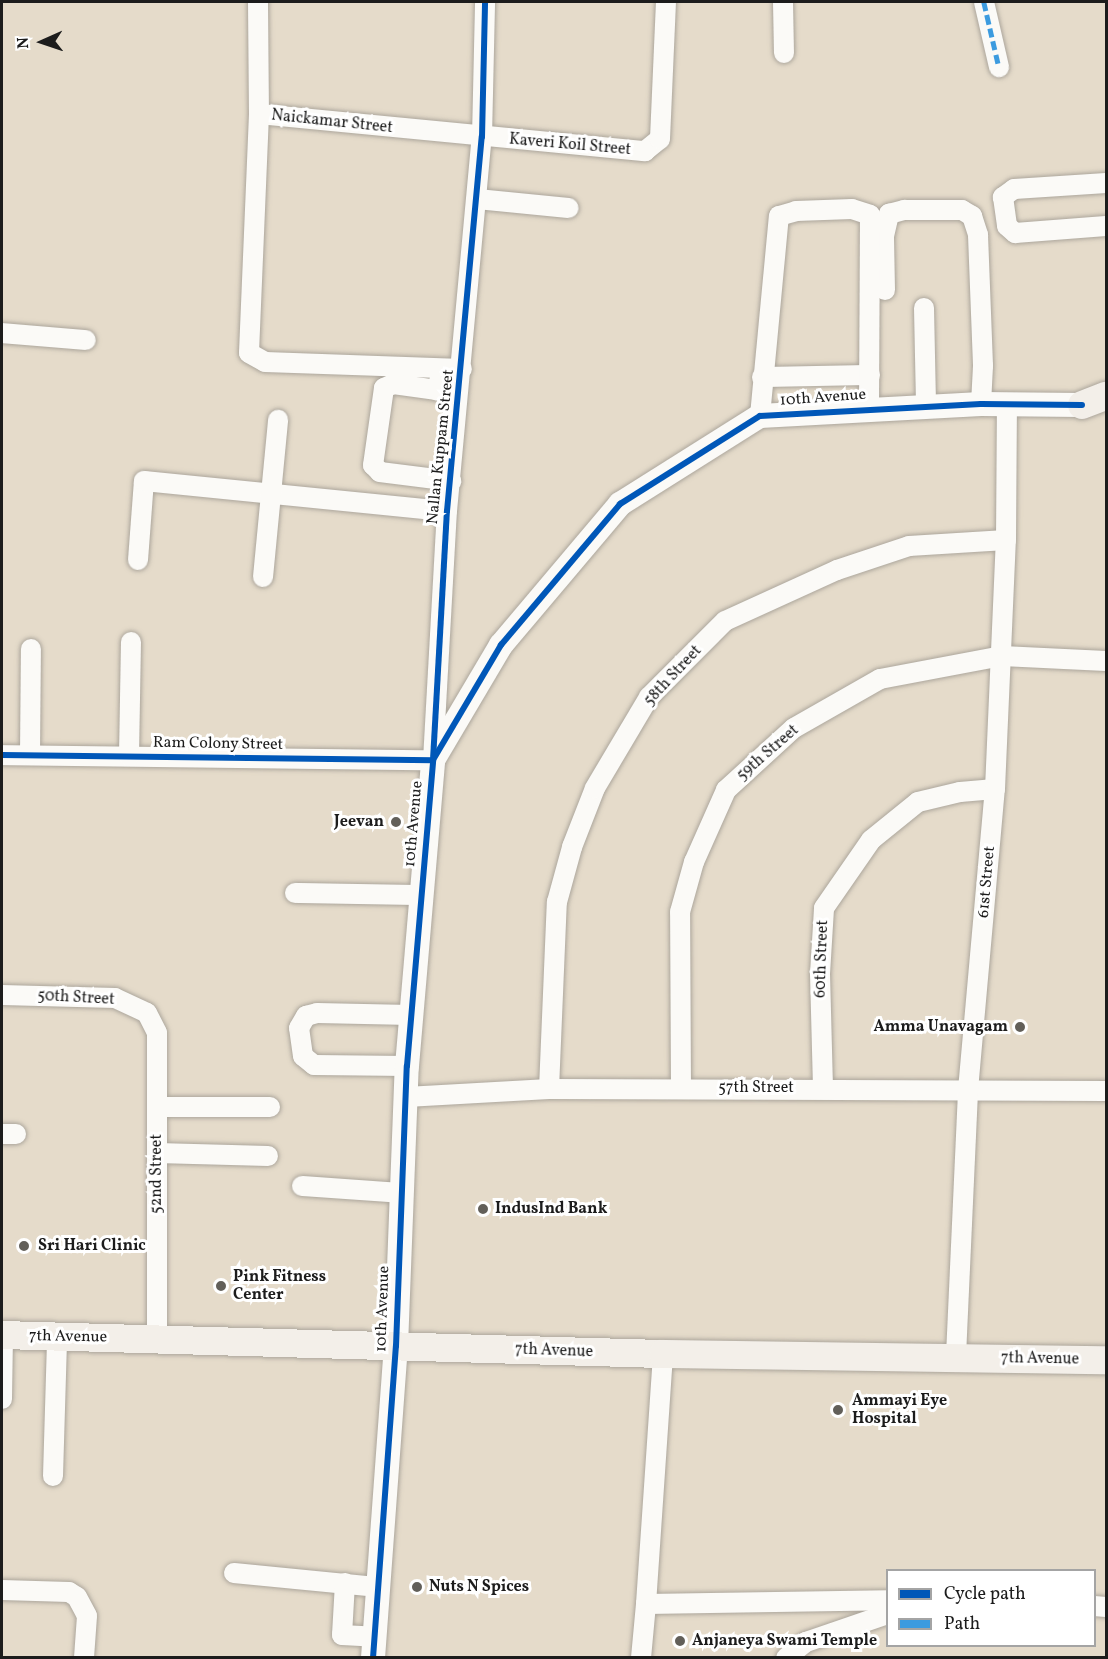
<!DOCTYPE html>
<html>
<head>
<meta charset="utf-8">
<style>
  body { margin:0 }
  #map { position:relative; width:1108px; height:1659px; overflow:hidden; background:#e5dbca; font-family:Vollkorn,serif }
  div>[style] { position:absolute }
  .roads { filter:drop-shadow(0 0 2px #aca69c) drop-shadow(0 0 2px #aca69c) }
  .minor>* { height:20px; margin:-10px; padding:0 10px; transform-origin:10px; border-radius:10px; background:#fbfaf7 }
  .tertiary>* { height:24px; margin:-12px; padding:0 12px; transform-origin:12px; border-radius:12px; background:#fbfaf7 }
  .secondary>* { height:28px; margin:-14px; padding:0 14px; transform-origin:14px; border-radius:14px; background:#f3efe9 }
  .quiet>* { height:4.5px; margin-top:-2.25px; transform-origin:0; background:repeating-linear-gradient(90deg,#3c9bdf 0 9px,transparent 0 13.5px) }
  .cycleway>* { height:6px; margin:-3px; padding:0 3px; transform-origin:3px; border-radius:3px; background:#0057b8 }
  .dots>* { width:16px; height:16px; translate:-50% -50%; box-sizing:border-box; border:3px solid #fff; border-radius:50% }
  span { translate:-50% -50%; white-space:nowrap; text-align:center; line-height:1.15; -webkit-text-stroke:6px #fff; paint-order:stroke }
  .street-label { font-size:16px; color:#1c1c1c }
  .poi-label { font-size:16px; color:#1c1c1c; font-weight:700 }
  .right { translate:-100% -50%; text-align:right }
  .left { translate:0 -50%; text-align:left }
  .frame { position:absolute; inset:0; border:3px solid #1c1c1c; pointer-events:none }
  .legend { position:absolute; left:886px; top:1569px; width:210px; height:78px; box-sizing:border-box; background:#fff; border:2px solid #a4a4a4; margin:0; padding:8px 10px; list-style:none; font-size:18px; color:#1c1c1c }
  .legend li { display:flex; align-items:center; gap:12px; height:30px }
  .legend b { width:30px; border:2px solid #a4a4a4 }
  .north { position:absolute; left:12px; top:12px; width:60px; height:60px; -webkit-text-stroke:4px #fff; paint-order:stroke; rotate:267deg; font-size:16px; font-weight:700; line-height:24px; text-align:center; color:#1c1c1c }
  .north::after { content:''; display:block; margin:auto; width:21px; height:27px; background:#1c1c1c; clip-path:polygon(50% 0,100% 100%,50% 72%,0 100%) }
</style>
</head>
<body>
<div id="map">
  <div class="roads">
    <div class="minor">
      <div style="left:258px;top:2px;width:112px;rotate:89.5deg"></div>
      <div style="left:259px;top:114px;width:239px;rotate:92.4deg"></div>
      <div style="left:249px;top:353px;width:18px;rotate:29deg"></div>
      <div style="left:265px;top:362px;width:197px;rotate:2deg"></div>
      <div style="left:783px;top:2px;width:51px;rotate:88.9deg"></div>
      <div style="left:984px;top:2px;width:67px;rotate:77deg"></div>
      <div style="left:259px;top:114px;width:388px;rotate:5.5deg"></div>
      <div style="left:645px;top:151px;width:19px;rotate:-39deg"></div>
      <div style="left:660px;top:139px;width:137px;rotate:-87.5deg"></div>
      <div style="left:1106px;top:183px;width:92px;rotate:176.3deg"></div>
      <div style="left:1014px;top:189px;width:14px;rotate:144deg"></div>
      <div style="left:1003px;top:197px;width:29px;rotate:82deg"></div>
      <div style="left:1007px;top:226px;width:11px;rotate:41deg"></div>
      <div style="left:1015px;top:233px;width:91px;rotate:-4.4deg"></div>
      <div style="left:477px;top:199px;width:92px;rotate:5.6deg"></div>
      <div style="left:885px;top:290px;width:54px;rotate:-91.1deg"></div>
      <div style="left:884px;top:236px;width:23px;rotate:-77deg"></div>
      <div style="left:889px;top:214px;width:16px;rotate:-15deg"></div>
      <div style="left:904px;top:210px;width:58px"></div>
      <div style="left:962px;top:210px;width:12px;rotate:31deg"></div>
      <div style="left:972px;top:216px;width:20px;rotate:72deg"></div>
      <div style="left:978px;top:235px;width:131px;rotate:87.8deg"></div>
      <div style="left:983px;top:366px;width:38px;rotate:93deg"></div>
      <div style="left:924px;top:308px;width:98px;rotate:88.8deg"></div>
      <div style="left:2px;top:333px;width:84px;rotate:4.8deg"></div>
      <div style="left:442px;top:369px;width:22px;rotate:103deg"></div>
      <div style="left:437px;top:390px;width:44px;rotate:-172.2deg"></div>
      <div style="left:393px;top:384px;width:10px;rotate:156deg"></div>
      <div style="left:384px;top:388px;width:78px;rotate:98.1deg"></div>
      <div style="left:373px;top:465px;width:10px;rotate:45deg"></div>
      <div style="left:380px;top:472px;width:72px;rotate:7.2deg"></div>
      <div style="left:762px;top:377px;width:108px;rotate:-1.1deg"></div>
      <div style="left:760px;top:416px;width:201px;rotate:-84.6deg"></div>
      <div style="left:779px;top:216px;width:18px;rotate:-16deg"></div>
      <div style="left:796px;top:211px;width:56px;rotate:-2deg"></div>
      <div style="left:852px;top:209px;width:19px;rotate:18deg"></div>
      <div style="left:870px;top:215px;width:194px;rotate:90.3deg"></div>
      <div style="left:138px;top:560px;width:79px;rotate:-85.7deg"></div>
      <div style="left:144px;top:481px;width:304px;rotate:5.7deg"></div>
      <div style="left:263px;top:577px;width:158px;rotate:-84.5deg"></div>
      <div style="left:2px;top:755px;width:431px;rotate:0.7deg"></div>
      <div style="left:433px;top:760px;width:249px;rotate:-86.8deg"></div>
      <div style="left:447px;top:511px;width:376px;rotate:-84.7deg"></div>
      <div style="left:482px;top:137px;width:135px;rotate:-88.7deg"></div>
      <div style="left:30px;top:755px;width:106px;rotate:-89.5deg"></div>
      <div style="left:129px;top:756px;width:114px;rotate:-89deg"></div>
      <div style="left:295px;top:893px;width:126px;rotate:0.9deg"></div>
      <div style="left:2px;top:995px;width:113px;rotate:1.5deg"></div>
      <div style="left:115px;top:998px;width:35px;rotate:25deg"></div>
      <div style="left:147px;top:1013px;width:22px;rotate:63deg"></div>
      <div style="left:157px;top:1033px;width:304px;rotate:90deg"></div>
      <div style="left:407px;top:1066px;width:93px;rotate:-179.4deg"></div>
      <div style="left:314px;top:1065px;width:14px;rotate:-141deg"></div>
      <div style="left:303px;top:1056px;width:28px;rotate:-98deg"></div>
      <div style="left:299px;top:1028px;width:14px;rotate:-60deg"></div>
      <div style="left:306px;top:1016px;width:11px;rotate:-15deg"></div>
      <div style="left:317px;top:1013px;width:94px;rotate:1.2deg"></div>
      <div style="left:681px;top:1088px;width:176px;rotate:-90.3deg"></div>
      <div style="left:680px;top:912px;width:52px;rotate:-74.4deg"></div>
      <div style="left:694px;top:862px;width:79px;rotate:-66deg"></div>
      <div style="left:726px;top:790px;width:92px;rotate:-42.4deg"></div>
      <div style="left:794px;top:728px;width:99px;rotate:-29.7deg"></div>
      <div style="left:880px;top:679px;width:124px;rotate:-10.7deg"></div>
      <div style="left:1002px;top:656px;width:104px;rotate:2.8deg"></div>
      <div style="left:823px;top:1088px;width:114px;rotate:-91.5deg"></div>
      <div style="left:820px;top:974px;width:66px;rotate:-86.5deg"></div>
      <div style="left:824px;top:908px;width:83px;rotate:-55.3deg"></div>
      <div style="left:871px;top:840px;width:60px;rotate:-39deg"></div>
      <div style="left:918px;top:802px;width:43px;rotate:-13.4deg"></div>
      <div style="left:960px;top:792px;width:35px;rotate:-5deg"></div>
      <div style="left:549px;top:1089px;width:187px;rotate:-87.6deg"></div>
      <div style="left:557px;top:902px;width:57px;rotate:-74.7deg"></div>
      <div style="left:572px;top:847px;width:63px;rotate:-68.7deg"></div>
      <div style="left:595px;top:788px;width:106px;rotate:-59.3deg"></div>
      <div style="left:649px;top:697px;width:107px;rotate:-45deg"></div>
      <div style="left:725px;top:621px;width:123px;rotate:-24.5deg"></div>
      <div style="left:837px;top:570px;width:76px;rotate:-18.4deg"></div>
      <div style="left:909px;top:546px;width:97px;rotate:-3.5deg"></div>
      <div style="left:406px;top:1097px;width:143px;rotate:-3.2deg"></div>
      <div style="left:549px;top:1089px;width:557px;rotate:0.21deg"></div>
      <div style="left:157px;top:1107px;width:113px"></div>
      <div style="left:2px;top:1134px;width:14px"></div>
      <div style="left:157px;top:1153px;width:111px;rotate:1.5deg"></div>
      <div style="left:302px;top:1186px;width:99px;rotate:4deg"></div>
      <div style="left:956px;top:1356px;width:266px;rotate:-87.4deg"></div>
      <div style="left:968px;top:1090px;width:302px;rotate:-84.9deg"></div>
      <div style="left:995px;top:789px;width:249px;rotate:-87.5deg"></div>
      <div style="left:1006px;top:540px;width:134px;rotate:-89.6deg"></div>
      <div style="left:2px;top:1399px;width:64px;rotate:-89.1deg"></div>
      <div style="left:53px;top:1476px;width:138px;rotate:-88.3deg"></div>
      <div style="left:234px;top:1573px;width:145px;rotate:5.6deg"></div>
      <div style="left:345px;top:1583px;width:52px;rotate:93.3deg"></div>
      <div style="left:342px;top:1635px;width:33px;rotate:3deg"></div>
      <div style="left:2px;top:1590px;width:67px;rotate:1.7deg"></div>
      <div style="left:69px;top:1592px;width:9px;rotate:32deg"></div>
      <div style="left:77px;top:1597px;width:21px;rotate:62deg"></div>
      <div style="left:87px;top:1616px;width:42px;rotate:94.1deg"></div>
      <div style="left:646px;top:1604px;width:251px;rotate:-86.1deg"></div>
      <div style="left:1094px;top:1606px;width:12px;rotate:5deg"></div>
      <div style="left:641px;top:1658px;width:54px;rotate:-84.7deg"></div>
      <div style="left:646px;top:1604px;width:242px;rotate:-0.9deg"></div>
      <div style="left:786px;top:1658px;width:26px;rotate:-39deg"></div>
      <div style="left:806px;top:1642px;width:87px;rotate:-18.9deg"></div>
    </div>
    <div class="tertiary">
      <div style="left:373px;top:1658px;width:313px;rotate:-85.8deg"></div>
      <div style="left:396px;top:1346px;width:280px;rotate:-87.8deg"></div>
      <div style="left:407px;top:1066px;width:307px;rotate:-85.1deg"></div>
      <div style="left:433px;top:760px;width:134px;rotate:-59.4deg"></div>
      <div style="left:501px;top:645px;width:185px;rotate:-49.8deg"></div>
      <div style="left:620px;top:504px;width:165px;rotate:-32.2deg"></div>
      <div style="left:760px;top:416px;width:221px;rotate:-3.1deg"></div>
      <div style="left:981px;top:404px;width:101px;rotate:0.6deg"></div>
    </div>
    <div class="secondary">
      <div style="left:1082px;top:405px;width:26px;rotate:-21deg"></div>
      <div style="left:2px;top:1335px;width:661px;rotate:1.65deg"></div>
      <div style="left:663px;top:1354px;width:443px;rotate:0.8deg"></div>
    </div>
  </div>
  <div class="quiet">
    <div style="left:984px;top:2px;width:67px;rotate:77deg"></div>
  </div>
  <div class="cycleway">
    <div style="left:2px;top:755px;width:431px;rotate:0.7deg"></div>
    <div style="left:433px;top:760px;width:249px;rotate:-86.8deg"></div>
    <div style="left:447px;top:511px;width:376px;rotate:-84.7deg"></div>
    <div style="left:482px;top:137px;width:135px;rotate:-88.7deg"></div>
    <div style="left:373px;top:1658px;width:313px;rotate:-85.8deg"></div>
    <div style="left:396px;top:1346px;width:280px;rotate:-87.8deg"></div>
    <div style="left:407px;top:1066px;width:307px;rotate:-85.1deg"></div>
    <div style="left:433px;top:760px;width:134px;rotate:-59.4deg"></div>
    <div style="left:501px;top:645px;width:185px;rotate:-49.8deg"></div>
    <div style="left:620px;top:504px;width:165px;rotate:-32.2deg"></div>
    <div style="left:760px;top:416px;width:221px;rotate:-3.1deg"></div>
    <div style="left:981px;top:404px;width:101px;rotate:0.6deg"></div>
  </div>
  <div class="dots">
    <div style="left:396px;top:822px;background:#625f59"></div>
    <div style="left:1020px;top:1027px;background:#625f59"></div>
    <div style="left:483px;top:1209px;background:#625f59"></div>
    <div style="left:24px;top:1246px;background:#625f59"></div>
    <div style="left:221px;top:1286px;background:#625f59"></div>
    <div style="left:838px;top:1410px;background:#625f59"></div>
    <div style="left:417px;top:1587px;background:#625f59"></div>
    <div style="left:680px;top:1641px;background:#625f59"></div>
  </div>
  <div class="street-label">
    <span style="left:332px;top:122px;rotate:6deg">Naickamar Street</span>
    <span style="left:570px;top:145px;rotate:5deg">Kaveri Koil Street</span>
    <span style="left:823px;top:398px;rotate:-4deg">10th Avenue</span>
    <span style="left:441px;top:447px;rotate:-84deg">Nallan Kuppam Street</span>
    <span style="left:673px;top:676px;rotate:-47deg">58th Street</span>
    <span style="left:218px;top:744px;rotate:1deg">Ram Colony Street</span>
    <span style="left:768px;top:753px;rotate:-41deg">59th Street</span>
    <span style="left:414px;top:824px;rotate:-85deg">10th Avenue</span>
    <span style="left:987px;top:882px;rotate:-85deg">61st Street</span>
    <span style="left:822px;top:959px;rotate:-88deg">60th Street</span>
    <span style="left:76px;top:998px;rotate:3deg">50th Street</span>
    <span style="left:756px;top:1088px">57th Street</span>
    <span style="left:157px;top:1174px;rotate:-90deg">52nd Street</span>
    <span style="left:383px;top:1309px;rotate:-88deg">10th Avenue</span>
    <span style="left:68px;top:1337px;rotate:1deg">7th Avenue</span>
    <span style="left:554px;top:1351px;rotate:2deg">7th Avenue</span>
    <span style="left:1040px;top:1359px;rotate:1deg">7th Avenue</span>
  </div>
  <div class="poi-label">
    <span class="right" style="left:384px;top:822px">Jeevan</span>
    <span class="right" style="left:1008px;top:1027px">Amma Unavagam</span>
    <span class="left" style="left:495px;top:1209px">IndusInd Bank</span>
    <span class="left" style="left:38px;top:1246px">Sri Hari Clinic</span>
    <span class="left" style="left:233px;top:1286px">Pink Fitness<br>Center</span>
    <span class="left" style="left:852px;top:1410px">Ammayi Eye<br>Hospital</span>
    <span class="left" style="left:429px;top:1587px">Nuts N Spices</span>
    <span class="left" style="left:692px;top:1641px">Anjaneya Swami Temple</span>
  </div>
  <div class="frame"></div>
  <ul class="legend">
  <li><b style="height:8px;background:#0057b8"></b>Cycle path</li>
  <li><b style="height:8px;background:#3c9bdf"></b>Path</li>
  </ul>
  <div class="north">N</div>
</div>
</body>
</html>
